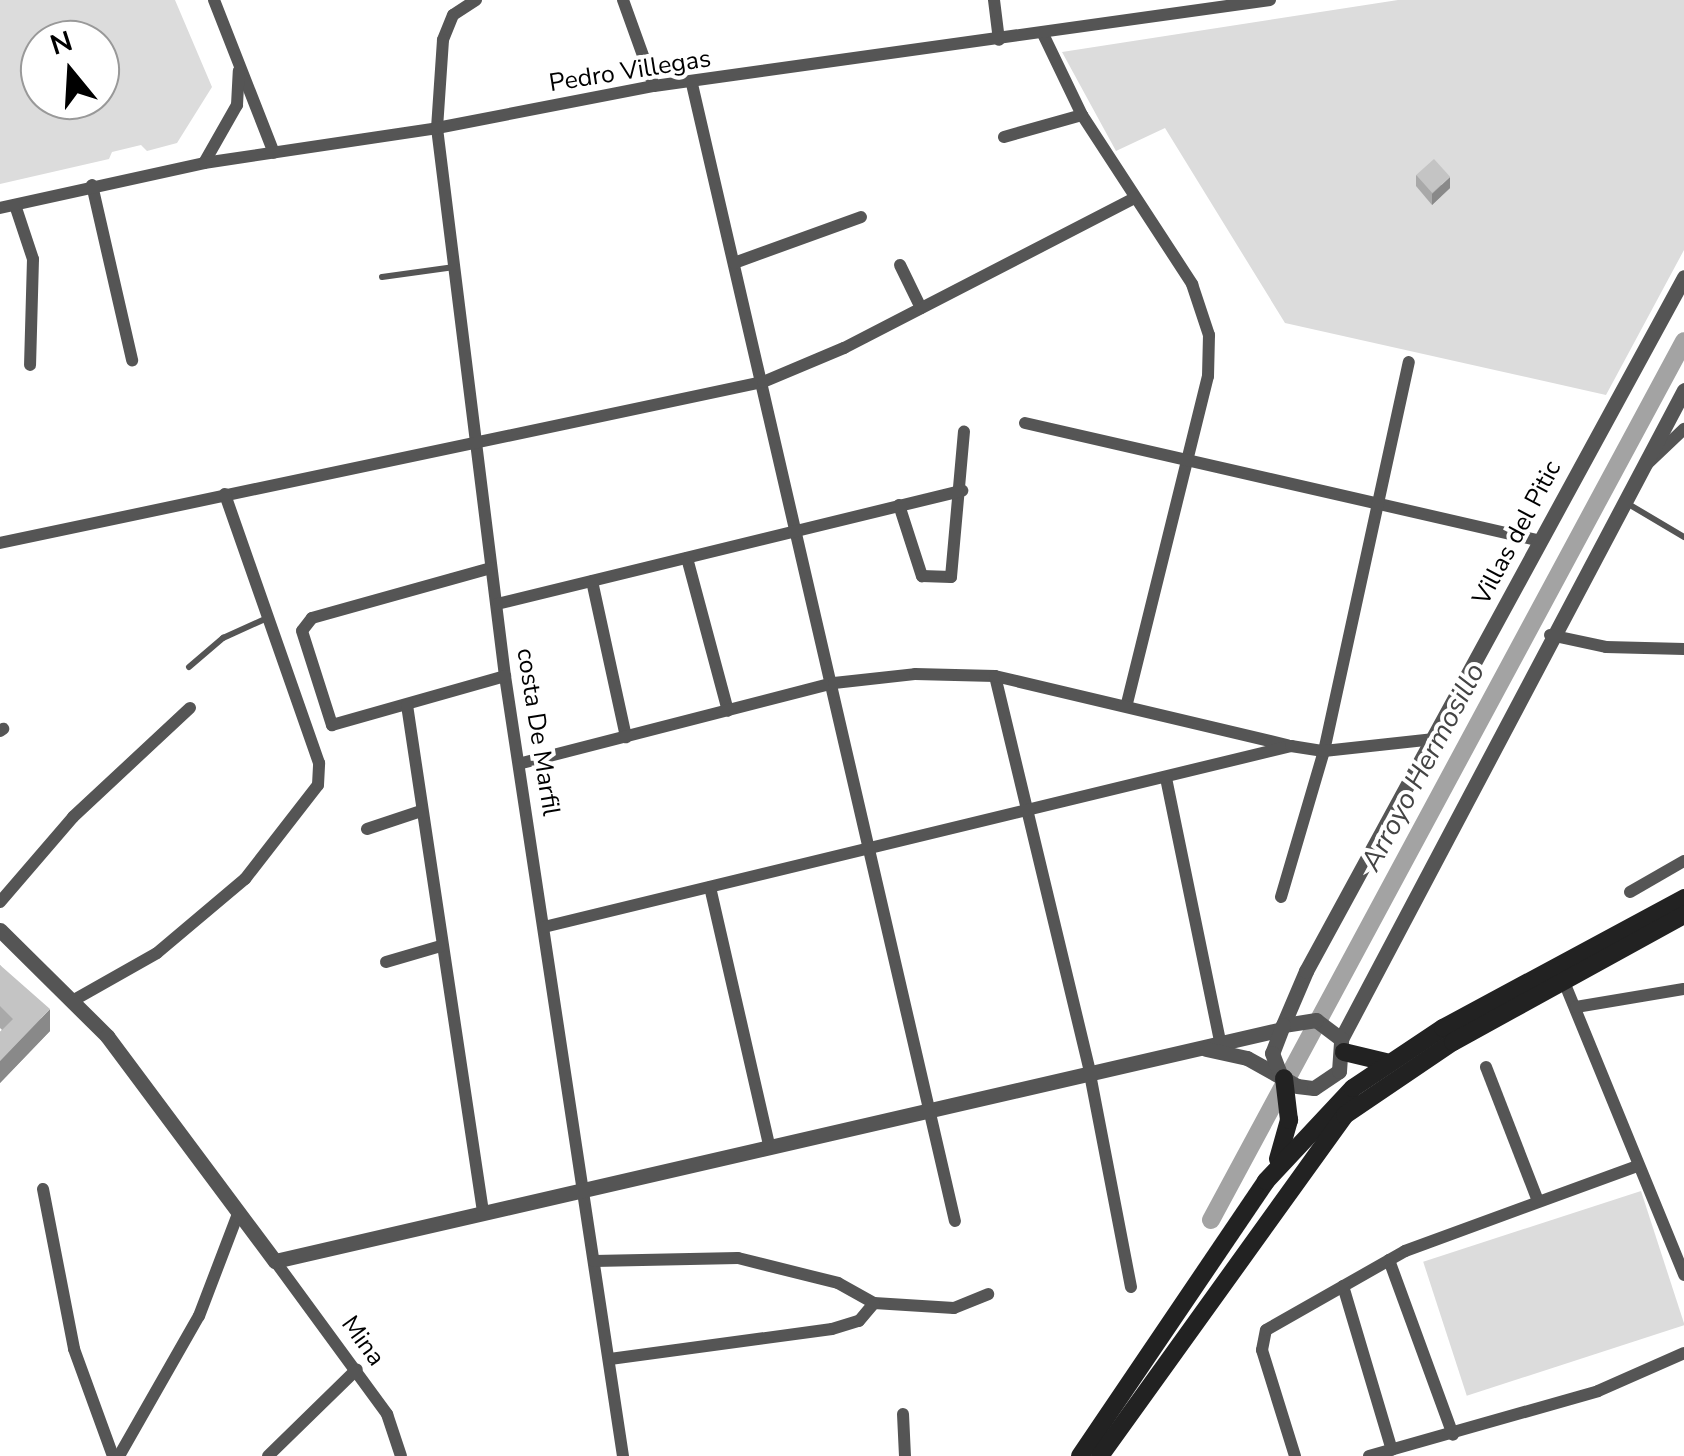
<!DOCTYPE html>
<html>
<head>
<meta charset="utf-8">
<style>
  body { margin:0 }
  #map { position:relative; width:1684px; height:1456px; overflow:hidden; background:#fff; font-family:"Nunito Sans",sans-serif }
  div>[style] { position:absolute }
  .green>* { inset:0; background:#dcdcdc; transform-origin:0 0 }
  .canal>* { height:18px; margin:-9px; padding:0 9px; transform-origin:9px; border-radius:9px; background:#a3a3a3 }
  .service>* { height:6px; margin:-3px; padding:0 3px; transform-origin:3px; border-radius:3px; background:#555 }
  .minor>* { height:12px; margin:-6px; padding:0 6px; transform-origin:6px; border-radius:6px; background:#555 }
  .tertiary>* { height:15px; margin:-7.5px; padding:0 7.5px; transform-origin:7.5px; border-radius:7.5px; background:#555 }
  .secondary>* { height:18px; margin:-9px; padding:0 9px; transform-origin:9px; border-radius:9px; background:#222 }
  .wall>* { inset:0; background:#a9a9a9 }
  .shaded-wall>* { inset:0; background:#898989 }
  .building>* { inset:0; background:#c4c4c4; transform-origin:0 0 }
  span { translate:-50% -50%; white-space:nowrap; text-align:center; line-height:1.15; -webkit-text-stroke:8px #fff; paint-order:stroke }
  .street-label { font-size:25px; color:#000 }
  .water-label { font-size:28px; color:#444; font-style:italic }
  .north { position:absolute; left:20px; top:20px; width:100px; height:100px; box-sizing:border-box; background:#fff; border:2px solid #999; border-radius:50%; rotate:342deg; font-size:28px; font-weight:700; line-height:40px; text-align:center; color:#000 }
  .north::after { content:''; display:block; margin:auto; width:35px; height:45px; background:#000; clip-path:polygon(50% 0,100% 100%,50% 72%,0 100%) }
</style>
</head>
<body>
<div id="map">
  <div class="green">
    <div style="clip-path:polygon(evenodd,0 0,175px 0,212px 87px,177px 143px,147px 151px,141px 145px,112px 152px,109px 159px,0 184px,0 0,40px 40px,100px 40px,100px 100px,40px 100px,40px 40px)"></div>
    <div style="clip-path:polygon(1398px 0,1684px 0,1684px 250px,1606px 395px,1285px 323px,1165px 128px,1116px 151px,1062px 52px)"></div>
    <div style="left:1641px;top:1191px;width:141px;height:229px;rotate:72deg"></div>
  </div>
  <div class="canal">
    <div style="left:1211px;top:1220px;width:998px;rotate:-61.71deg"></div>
  </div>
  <div class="service">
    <div style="left:382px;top:277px;width:73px;rotate:-7.9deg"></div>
    <div style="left:1625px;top:502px;width:69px;rotate:30.7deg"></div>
    <div style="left:189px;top:667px;width:45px;rotate:-40.5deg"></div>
    <div style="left:223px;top:638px;width:48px;rotate:-24.4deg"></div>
  </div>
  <div class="minor">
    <div style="left:214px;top:0;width:164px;rotate:68.6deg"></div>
    <div style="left:476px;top:0;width:27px;rotate:147deg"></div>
    <div style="left:453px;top:15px;width:27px;rotate:112deg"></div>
    <div style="left:443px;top:40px;width:88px;rotate:93.9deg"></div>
    <div style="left:437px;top:128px;width:552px;rotate:82.93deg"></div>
    <div style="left:505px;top:676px;width:789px;rotate:81.4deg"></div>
    <div style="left:623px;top:0;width:91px;rotate:70.2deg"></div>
    <div style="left:994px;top:0;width:40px;rotate:82.9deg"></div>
    <div style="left:1043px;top:34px;width:90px;rotate:64.3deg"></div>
    <div style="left:1082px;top:115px;width:202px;rotate:56.9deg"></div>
    <div style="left:1192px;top:284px;width:54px;rotate:71.6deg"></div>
    <div style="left:1209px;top:335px;width:41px;rotate:91.4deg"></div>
    <div style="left:1208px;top:376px;width:337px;rotate:103.9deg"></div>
    <div style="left:692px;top:84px;width:1167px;rotate:76.98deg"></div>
    <div style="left:1004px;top:137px;width:81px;rotate:-15.8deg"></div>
    <div style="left:204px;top:163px;width:67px;rotate:-60.4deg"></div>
    <div style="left:237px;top:105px;width:34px;rotate:-87deg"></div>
    <div style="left:92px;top:185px;width:180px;rotate:77.1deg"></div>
    <div style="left:15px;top:205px;width:57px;rotate:71.6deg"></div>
    <div style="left:33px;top:259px;width:106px;rotate:91.6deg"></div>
    <div style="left:0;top:208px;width:209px;rotate:-12.4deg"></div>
    <div style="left:204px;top:163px;width:236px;rotate:-8.5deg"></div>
    <div style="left:437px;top:128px;width:221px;rotate:-11deg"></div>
    <div style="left:654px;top:86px;width:622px;rotate:-7.95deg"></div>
    <div style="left:734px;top:263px;width:135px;rotate:-19.9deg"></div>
    <div style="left:900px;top:265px;width:48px;rotate:64deg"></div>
    <div style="left:1025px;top:423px;width:529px;rotate:12.88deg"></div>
    <div style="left:1643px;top:468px;width:57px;rotate:-43.6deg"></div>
    <div style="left:899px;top:505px;width:75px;rotate:72.1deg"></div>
    <div style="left:922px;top:576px;width:29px;rotate:2deg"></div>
    <div style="left:951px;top:577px;width:146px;rotate:-84.9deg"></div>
    <div style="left:0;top:543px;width:780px;rotate:-11.92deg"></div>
    <div style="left:763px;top:382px;width:88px;rotate:-22.8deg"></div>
    <div style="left:844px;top:348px;width:327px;rotate:-27.3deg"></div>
    <div style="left:687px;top:558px;width:158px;rotate:75deg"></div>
    <div style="left:491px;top:568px;width:186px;rotate:164.4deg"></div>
    <div style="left:312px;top:618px;width:16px;rotate:128deg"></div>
    <div style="left:302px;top:631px;width:99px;rotate:72.3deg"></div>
    <div style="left:332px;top:725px;width:180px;rotate:-15.8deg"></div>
    <div style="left:592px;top:581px;width:160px;rotate:77.7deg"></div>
    <div style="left:497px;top:604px;width:479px;rotate:-13.7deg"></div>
    <div style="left:1550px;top:635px;width:57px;rotate:12.1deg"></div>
    <div style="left:1606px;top:647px;width:78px;rotate:1.5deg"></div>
    <div style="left:995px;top:676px;width:404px;rotate:76.5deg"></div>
    <div style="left:1089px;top:1069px;width:222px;rotate:79.1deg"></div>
    <div style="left:407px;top:705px;width:513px;rotate:81.47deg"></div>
    <div style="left:0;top:731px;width:4px;rotate:-34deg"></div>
    <div style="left:522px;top:763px;width:322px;rotate:-14.4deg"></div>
    <div style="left:834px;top:683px;width:81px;rotate:-6.3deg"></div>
    <div style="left:915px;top:674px;width:80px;rotate:1.4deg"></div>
    <div style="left:995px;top:676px;width:301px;rotate:13.3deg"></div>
    <div style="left:1166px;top:778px;width:268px;rotate:78.4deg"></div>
    <div style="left:367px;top:829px;width:57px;rotate:-18.4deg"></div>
    <div style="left:710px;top:887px;width:264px;rotate:77.1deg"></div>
    <div style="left:1630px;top:892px;width:62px;rotate:-29.9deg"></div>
    <div style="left:1281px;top:897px;width:152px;rotate:-73.6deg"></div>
    <div style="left:1324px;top:751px;width:398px;rotate:-77.7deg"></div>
    <div style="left:0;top:902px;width:112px;rotate:-49.3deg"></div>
    <div style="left:73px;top:817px;width:160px;rotate:-43deg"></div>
    <div style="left:544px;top:927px;width:769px;rotate:-13.62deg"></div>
    <div style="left:1291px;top:746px;width:33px;rotate:9deg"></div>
    <div style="left:1324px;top:751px;width:111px;rotate:-6.2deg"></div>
    <div style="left:386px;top:962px;width:57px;rotate:-16.2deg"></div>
    <div style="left:1562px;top:977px;width:322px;rotate:67.7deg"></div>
    <div style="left:74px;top:1000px;width:95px;rotate:-29.5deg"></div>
    <div style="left:157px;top:953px;width:115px;rotate:-40.1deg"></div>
    <div style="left:245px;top:879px;width:119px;rotate:-52.2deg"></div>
    <div style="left:318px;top:785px;width:22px;rotate:-87deg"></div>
    <div style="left:319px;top:763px;width:285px;rotate:-109.3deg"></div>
    <div style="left:1576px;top:1007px;width:109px;rotate:-9.5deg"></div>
    <div style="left:1486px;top:1067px;width:144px;rotate:68.8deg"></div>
    <div style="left:43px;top:1189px;width:163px;rotate:79deg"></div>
    <div style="left:74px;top:1349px;width:114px;rotate:70deg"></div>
    <div style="left:1389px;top:1260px;width:186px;rotate:69.9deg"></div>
    <div style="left:275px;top:1261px;width:190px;rotate:53.8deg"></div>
    <div style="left:387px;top:1414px;width:44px;rotate:71.6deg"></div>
    <div style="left:594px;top:1261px;width:144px;rotate:-1.2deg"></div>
    <div style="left:738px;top:1258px;width:103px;rotate:14deg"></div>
    <div style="left:838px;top:1283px;width:41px;rotate:29.1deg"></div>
    <div style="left:874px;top:1303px;width:80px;rotate:3.6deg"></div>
    <div style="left:954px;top:1308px;width:37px;rotate:-22deg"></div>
    <div style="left:1343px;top:1286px;width:171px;rotate:73.4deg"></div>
    <div style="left:610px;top:1359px;width:224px;rotate:-7.7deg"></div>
    <div style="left:832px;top:1329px;width:28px;rotate:-17deg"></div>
    <div style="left:859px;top:1321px;width:23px;rotate:-50deg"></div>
    <div style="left:903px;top:1414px;width:42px;rotate:87.3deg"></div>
    <div style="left:119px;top:1456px;width:161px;rotate:-60.3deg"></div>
    <div style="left:199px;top:1316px;width:109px;rotate:-69.1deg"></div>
    <div style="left:268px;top:1456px;width:124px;rotate:-44.3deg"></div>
    <div style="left:1295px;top:1456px;width:111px;rotate:-107.3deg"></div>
    <div style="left:1262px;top:1350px;width:20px;rotate:-79deg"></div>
    <div style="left:1266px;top:1330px;width:160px;rotate:-29.6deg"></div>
    <div style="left:1405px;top:1251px;width:247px;rotate:-20.1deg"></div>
    <div style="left:1369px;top:1456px;width:238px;rotate:-15.8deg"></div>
    <div style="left:1598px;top:1391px;width:94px;rotate:-23.8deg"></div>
  </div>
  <div class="tertiary">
    <div style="left:0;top:930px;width:151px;rotate:44.7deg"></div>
    <div style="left:107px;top:1036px;width:281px;rotate:53.3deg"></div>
    <div style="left:275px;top:1261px;width:1029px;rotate:-12.97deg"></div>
    <div style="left:1283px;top:1025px;width:59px;rotate:-66.9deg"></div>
    <div style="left:1306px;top:971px;width:790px;rotate:-61.42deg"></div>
    <div style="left:1341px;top:1039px;width:734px;rotate:-62.14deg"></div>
    <div style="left:1206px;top:1049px;width:42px;rotate:12.4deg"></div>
    <div style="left:1247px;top:1058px;width:57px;rotate:29.2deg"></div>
    <div style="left:1297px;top:1086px;width:17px;rotate:7deg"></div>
    <div style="left:1314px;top:1088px;width:30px;rotate:-34deg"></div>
    <div style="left:1339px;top:1071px;width:32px;rotate:-86deg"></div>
    <div style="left:1341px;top:1039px;width:31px;rotate:-143deg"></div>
    <div style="left:1316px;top:1020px;width:33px;rotate:171deg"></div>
    <div style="left:1283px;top:1025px;width:30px;rotate:111deg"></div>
    <div style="left:1272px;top:1053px;width:25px;rotate:69deg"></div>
  </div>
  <div class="secondary">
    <div style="left:1344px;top:1052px;width:43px;rotate:13.4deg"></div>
    <div style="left:1278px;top:1159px;width:41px;rotate:-74.2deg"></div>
    <div style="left:1289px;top:1120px;width:42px;rotate:-96.8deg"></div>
    <div style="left:1080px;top:1456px;width:332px;rotate:-55.9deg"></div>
    <div style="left:1266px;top:1181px;width:127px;rotate:-46.9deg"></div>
    <div style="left:1353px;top:1088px;width:108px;rotate:-33.7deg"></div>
    <div style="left:1443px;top:1028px;width:274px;rotate:-28.3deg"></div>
    <div style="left:1100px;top:1456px;width:420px;rotate:-54.3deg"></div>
    <div style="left:1345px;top:1115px;width:130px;rotate:-34.1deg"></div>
    <div style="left:1453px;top:1042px;width:264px;rotate:-28.8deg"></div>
  </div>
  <div class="wall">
    <div style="clip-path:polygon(1416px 175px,1450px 188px,1432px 205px,1416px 186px)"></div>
    <div style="clip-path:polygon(0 965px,50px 1031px,0 1083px,0 1032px,2px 1030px,0 1028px)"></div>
  </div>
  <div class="shaded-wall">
    <div style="clip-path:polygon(1450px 177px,1450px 188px,1432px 205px,1432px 194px)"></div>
    <div style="clip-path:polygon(50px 1009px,50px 1031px,0 1083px,0 1061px)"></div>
  </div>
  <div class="building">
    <div style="left:1434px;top:159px;width:24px;height:24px;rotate:48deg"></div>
    <div style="clip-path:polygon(0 965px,50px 1009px,0 1061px,0 1032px,13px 1019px,0 1006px)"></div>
  </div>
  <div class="street-label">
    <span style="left:630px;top:71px;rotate:-9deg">Pedro Villegas</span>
    <span style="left:1517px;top:533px;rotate:-62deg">Villas del Pitic</span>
    <span style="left:538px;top:732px;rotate:81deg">costa De Marfil</span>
    <span style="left:363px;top:1341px;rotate:54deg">Mina</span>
  </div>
  <div class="water-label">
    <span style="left:1423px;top:767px;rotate:-62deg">Arroyo Hermosillo</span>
  </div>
  <div class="north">N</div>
</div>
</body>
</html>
